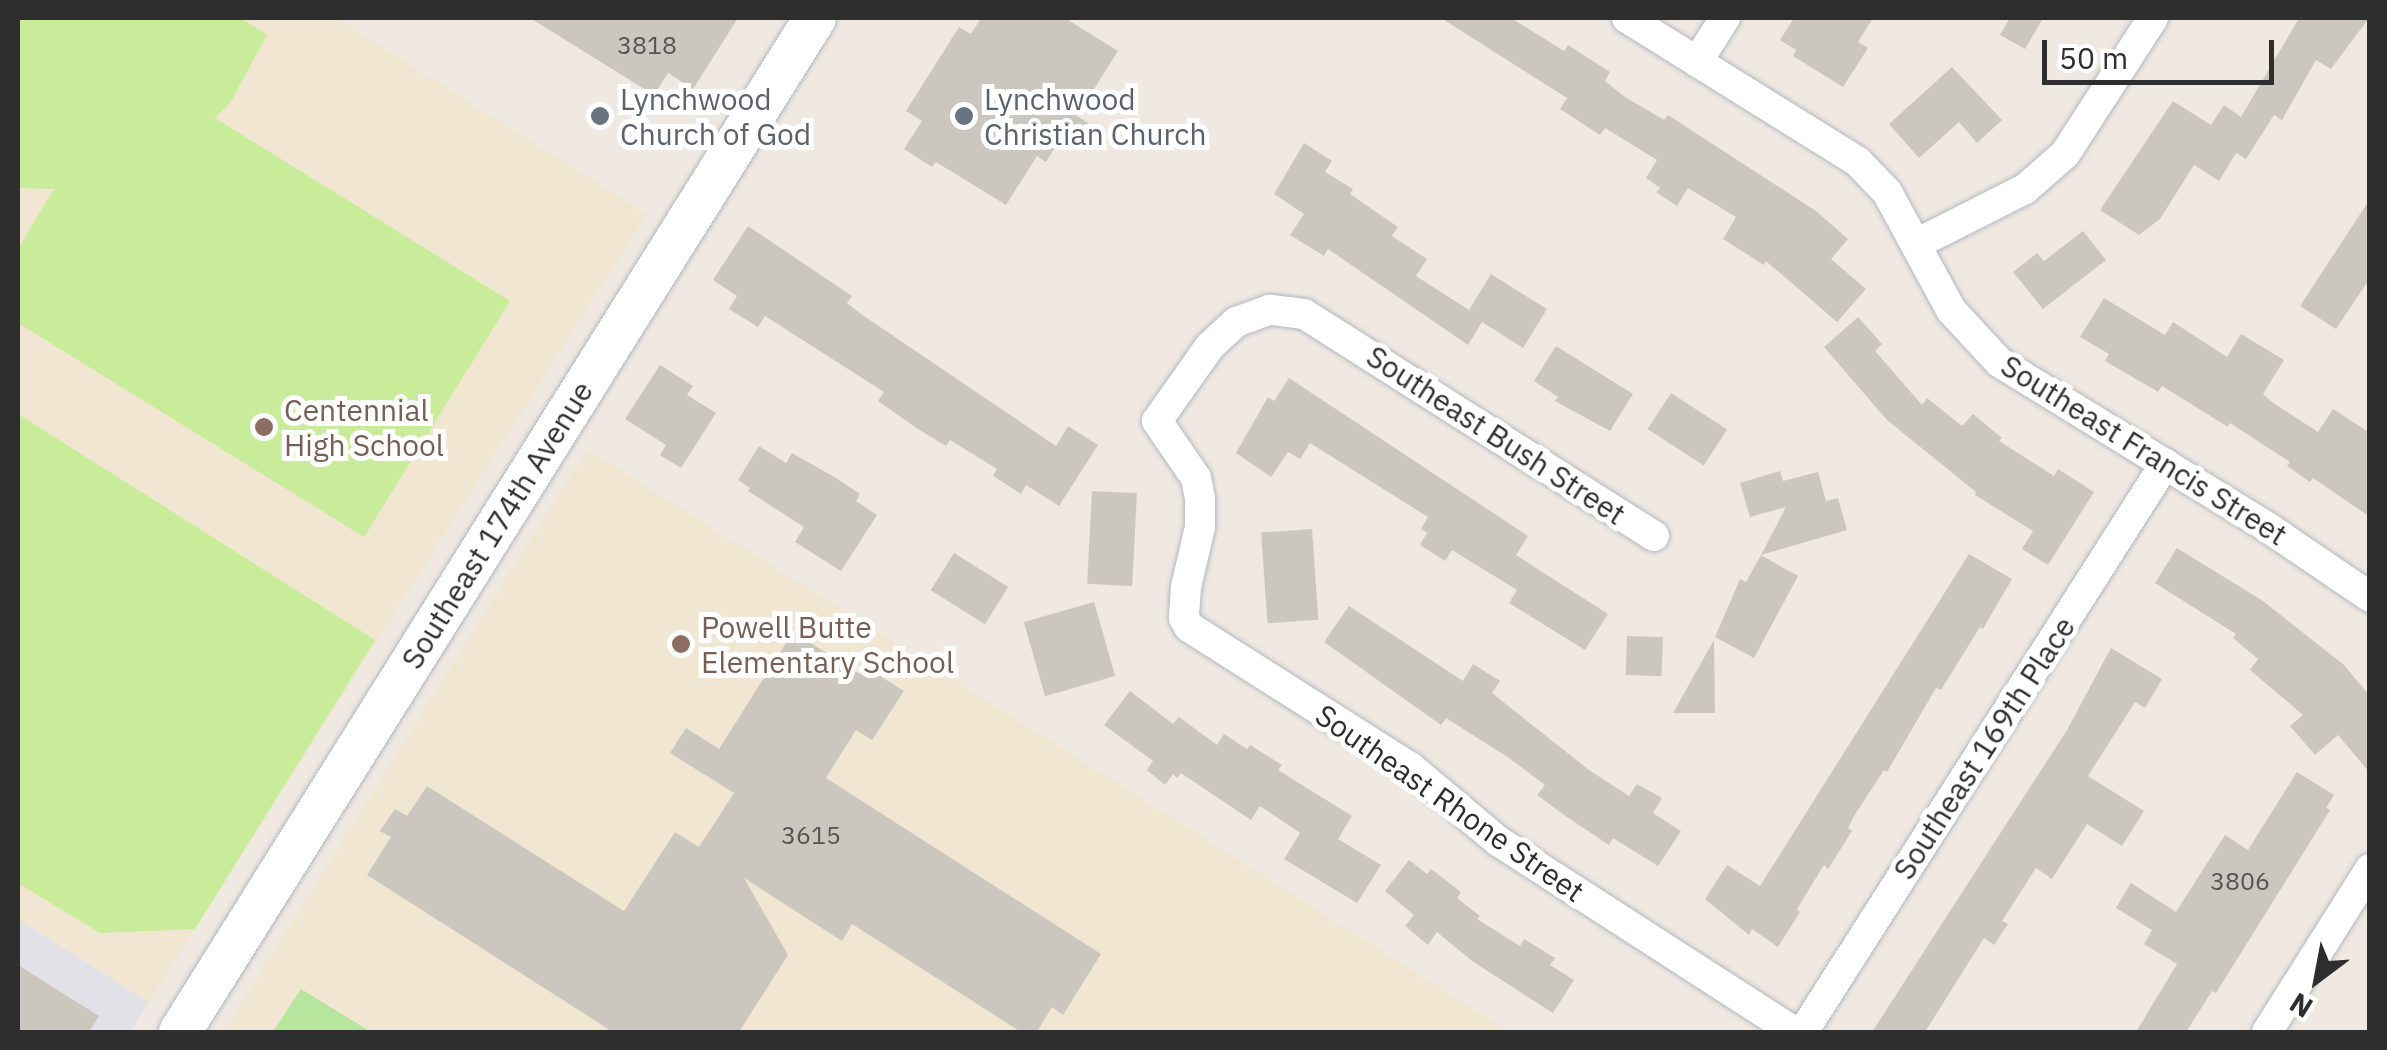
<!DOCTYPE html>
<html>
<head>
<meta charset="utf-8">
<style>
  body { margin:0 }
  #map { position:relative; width:2387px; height:1050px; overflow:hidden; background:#efe9e1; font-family:"IBM Plex Sans",sans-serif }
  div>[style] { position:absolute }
  .industrial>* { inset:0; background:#e3e1e8 }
  .education>* { inset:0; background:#f0e6d1 }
  .green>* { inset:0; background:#b6e59e }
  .pitch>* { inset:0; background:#c9ec9a }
  .building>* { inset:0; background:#cbc7bf; transform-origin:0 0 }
  .roads { filter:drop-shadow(0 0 2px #b4b7c1) drop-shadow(0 0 2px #b4b7c1) }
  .street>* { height:30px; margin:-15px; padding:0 15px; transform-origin:15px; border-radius:15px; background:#fff }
  .secondary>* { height:42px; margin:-21px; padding:0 21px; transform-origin:21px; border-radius:21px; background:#fff }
  .dots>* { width:28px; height:28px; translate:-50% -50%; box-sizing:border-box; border:5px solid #fff; border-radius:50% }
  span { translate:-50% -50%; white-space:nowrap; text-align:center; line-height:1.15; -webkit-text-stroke:10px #fff; paint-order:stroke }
  .number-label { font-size:25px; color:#555452 }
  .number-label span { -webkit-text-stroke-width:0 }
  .worship-label { font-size:30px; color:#5b616d }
  .left { translate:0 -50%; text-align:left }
  .education-label { font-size:30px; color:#785e54 }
  .street-label { font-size:30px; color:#2e2e2e }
  .frame { position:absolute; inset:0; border:20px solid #2e2e2e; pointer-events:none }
  .north { position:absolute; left:2267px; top:930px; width:100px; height:100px; -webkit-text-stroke:8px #fff; paint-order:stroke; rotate:212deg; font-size:28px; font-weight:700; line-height:40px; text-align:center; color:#2e2e2e }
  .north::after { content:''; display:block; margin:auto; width:35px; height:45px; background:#2e2e2e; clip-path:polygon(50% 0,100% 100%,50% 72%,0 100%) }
  .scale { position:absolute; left:2042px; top:40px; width:232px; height:45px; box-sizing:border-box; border:5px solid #2e2e2e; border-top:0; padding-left:12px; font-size:30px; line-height:35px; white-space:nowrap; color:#2e2e2e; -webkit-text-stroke:8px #fff; paint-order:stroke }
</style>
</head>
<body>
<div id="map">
  <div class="industrial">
    <div style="clip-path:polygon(18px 919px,149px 1002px,130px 1032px,18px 1032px)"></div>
  </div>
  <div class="education">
    <div style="clip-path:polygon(18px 18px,336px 18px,647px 214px,149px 1002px,18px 919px)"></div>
    <div style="clip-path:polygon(587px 449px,1206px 839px,1509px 1032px,223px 1032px)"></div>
  </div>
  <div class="green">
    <div style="clip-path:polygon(301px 989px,371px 1032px,273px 1032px)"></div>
  </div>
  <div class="pitch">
    <div style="clip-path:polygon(18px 18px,241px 18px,267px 35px,230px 103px,215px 118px,510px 301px,364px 537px,18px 323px,18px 249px,54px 189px,18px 188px)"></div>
    <div style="clip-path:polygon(18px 414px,375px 640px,195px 929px,100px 933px,18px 883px)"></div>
  </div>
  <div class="building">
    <div style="clip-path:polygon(530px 18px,738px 18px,693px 89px,668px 73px,654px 95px)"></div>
    <div style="clip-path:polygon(981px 18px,1065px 18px,1118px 51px,1077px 116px,1099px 130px,1086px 151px,1062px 136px,1046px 162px,1037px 156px,1006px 205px,936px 162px,932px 167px,904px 149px,922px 121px,906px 111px,959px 27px,971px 34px)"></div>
    <div style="clip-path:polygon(1441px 18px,1511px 18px,1564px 51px,1568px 45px,1610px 72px,1605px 81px,1625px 97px,1664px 120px,1668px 115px,1816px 211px,1848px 239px,1831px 259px,1866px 289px,1837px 322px,1766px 261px,1764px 265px,1723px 239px,1736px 217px,1688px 188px,1677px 206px,1656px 192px,1660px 188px,1646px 178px,1657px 160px,1605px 128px,1600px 135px,1560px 109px,1567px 98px)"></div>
    <div style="clip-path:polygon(1794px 18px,1873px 18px,1858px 42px,1868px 48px,1843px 87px,1793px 56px,1796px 50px,1780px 40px)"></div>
    <div style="clip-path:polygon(2010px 18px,2043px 18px,2025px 49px,2000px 35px)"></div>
    <div style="clip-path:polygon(2299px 18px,2369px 18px,2331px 69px,2316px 60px,2282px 120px,2274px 115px,2246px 159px,2236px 153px,2219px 181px,2194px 165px,2160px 219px,2139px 235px,2100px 210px,2173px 101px,2211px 125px,2224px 105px,2241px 117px)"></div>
    <div style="clip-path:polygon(1952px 67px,2002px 120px,1977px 143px,1959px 122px,1919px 158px,1889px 124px)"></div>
    <div style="clip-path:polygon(1304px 143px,1332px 161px,1325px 172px,1353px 189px,1350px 194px,1398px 227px,1392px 236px,1427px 259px,1416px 276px,1469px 310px,1491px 274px,1547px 309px,1523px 348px,1482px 322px,1468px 345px,1328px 249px,1324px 256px,1290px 235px,1304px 214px,1274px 194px)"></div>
    <div style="clip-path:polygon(2370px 199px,2370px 278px,2336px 329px,2300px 306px)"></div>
    <div style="clip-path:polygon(748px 226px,852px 296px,847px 303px,861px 314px,1056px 446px,1068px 426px,1098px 445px,1059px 506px,1026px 485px,1021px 494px,993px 476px,997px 469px,950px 440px,946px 446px,918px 429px,878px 401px,884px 392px,765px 316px,758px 327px,729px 309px,737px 296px,713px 280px)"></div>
    <div style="clip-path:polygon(2083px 231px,2106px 260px,2043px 309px,2013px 272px,2037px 253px,2044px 261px)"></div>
    <div style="clip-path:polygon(2104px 298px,2165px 335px,2173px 322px,2227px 357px,2241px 334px,2284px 360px,2263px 394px,2272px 402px,2318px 432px,2333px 409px,2370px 433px,2370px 517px,2313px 478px,2310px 482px,2287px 466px,2290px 462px,2230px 423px,2228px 427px,2162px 386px,2158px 392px,2105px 361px,2109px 354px,2080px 337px)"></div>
    <div style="clip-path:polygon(1858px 317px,1882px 344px,1875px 351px,1922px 405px,1927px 398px,1962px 426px,1973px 414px,2002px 438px,1999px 441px,2054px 476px,2058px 469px,2094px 492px,2048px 565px,2022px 549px,2033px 531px,1975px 495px,1976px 492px,1887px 420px,1824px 347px)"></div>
    <div style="clip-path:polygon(1556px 346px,1633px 394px,1610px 431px,1555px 401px,1558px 397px,1534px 381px)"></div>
    <div style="clip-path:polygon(660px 365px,693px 386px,687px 395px,716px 413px,681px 468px,660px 455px,666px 445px,625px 419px)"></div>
    <div style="clip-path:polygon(1289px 378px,1528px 536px,1516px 555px,1608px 614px,1585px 650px,1509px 603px,1517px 590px,1452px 550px,1445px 561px,1420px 545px,1427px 533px,1421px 529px,1428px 517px,1310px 443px,1300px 459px,1288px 452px,1271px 477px,1236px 453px,1268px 397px,1274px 401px)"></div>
    <div style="left:1671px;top:393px;width:67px;height:43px;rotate:33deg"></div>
    <div style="clip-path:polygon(759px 446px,786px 463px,792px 453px,836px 478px,860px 494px,856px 501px,877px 515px,841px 571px,795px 542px,804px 527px,748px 491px,750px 488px,738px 480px)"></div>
    <div style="clip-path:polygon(1780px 471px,1783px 481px,1818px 472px,1826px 501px,1838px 498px,1847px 530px,1761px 555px,1786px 507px,1750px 517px,1740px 483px)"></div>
    <div style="left:1092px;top:491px;width:45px;height:93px;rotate:3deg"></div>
    <div style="left:1312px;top:529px;width:91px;height:51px;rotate:86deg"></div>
    <div style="clip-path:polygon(2177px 548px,2263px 601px,2344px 665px,2370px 696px,2370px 773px,2338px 735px,2315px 755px,2290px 726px,2303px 715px,2250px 670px,2258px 659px,2233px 638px,2236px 634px,2155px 583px)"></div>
    <div style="left:954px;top:553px;width:64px;height:44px;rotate:32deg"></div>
    <div style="clip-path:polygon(1969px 554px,2012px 579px,1983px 629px,1980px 627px,1941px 690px,1936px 688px,1887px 772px,1884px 770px,1854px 816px,1848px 828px,1852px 831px,1828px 869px,1824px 865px,1797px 909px,1800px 912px,1778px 947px,1752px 929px,1749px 935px,1705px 899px,1727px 865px,1760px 886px)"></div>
    <div style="clip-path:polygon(1761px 555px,1798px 576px,1754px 658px,1715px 637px,1740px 579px,1746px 582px)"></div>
    <div style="left:1094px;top:602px;width:77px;height:73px;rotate:74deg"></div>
    <div style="clip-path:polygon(1349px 606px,1463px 681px,1473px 664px,1500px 681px,1492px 693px,1589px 770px,1629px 796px,1637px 784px,1662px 798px,1653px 813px,1681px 831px,1658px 866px,1613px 838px,1609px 845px,1567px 817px,1537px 795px,1545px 785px,1509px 758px,1446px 718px,1441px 725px,1324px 642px)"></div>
    <div style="clip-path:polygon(793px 632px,860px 674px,864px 666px,904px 691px,872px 740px,856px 730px,826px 778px,1101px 954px,1063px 1015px,1052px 1007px,1037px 1032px,1021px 1032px,852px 924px,842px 941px,744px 878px,788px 955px,739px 1032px,613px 1032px,367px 875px,391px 837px,380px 831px,395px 809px,407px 816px,427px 786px,624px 911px,675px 832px,699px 847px,734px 793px,670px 753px,686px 728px,719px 749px)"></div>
    <div style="left:1627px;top:636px;width:36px;height:39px;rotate:2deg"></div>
    <div style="clip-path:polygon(1714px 640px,1715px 713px,1673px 713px)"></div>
    <div style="clip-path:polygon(2111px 648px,2162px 679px,2145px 708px,2135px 702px,2088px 776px,2144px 811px,2122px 846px,2087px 824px,2052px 879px,2036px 868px,2002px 921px,2008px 924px,1994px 945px,1984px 938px,1925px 1032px,1872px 1032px,2067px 730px)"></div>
    <div style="clip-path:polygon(1130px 691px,1173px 724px,1179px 717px,1217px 745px,1224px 734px,1247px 749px,1250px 745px,1282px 765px,1278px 770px,1352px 816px,1338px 839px,1381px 865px,1357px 903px,1284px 859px,1300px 833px,1260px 806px,1251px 820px,1181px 773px,1177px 778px,1173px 774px,1165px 785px,1147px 770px,1153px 761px,1104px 725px)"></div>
    <div style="clip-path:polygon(2297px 772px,2334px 795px,2326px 808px,2330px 810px,2216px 993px,2212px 991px,2186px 1032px,2136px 1032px,2177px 964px,2144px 944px,2152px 930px,2116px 908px,2131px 883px,2176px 912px,2225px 835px,2248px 850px)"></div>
    <div style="clip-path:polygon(1409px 860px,1427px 874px,1431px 869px,1461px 892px,1457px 898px,1480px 916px,1477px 919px,1520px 946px,1524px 939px,1555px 958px,1550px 965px,1574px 980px,1553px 1013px,1472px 961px,1437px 932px,1428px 945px,1405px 926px,1414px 915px,1385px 891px)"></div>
    <div style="clip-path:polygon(18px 965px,99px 1016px,89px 1032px,18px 1032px)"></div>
  </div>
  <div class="roads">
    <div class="street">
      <div style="left:1627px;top:18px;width:272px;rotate:31.9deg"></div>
      <div style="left:1858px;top:162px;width:42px;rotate:46deg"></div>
      <div style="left:1887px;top:192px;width:134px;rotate:61.5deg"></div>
      <div style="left:1951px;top:310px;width:71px;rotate:47.3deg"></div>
      <div style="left:1999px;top:362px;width:318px;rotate:31.6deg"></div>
      <div style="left:2270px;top:529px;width:121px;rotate:34.2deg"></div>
      <div style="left:1697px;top:62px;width:52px;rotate:-57.5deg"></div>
      <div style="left:1916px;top:244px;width:122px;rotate:-26.8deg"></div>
      <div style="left:2025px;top:189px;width:53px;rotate:-41.2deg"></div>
      <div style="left:2065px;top:154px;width:162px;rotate:-57.1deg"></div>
      <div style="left:1654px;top:536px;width:414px;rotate:-147.6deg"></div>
      <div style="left:1304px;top:314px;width:35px;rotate:-173deg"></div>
      <div style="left:1269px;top:310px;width:35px;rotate:160deg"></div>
      <div style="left:1236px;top:322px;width:35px;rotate:137deg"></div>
      <div style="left:1210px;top:346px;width:92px;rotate:125.2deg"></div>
      <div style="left:1157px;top:421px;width:69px;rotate:55.6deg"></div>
      <div style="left:1196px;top:478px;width:20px;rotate:79deg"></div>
      <div style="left:1200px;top:498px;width:29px;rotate:90deg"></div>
      <div style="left:1200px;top:527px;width:62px;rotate:103.1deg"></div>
      <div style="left:1186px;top:587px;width:31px;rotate:94deg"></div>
      <div style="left:1184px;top:618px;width:10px;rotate:61deg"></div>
      <div style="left:1189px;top:627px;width:262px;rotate:32.4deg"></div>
      <div style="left:1410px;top:767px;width:115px;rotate:40.1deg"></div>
      <div style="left:1498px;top:841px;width:352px;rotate:32.8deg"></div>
      <div style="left:1803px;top:1032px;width:674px;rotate:-57.49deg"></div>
      <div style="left:2267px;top:1032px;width:193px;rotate:-57.7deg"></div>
    </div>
    <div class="secondary">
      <div style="left:180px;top:1032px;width:1196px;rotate:-57.94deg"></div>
    </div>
  </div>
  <div class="dots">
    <div style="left:600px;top:116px;background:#6b7280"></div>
    <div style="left:964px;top:116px;background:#6b7280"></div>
    <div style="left:264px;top:427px;background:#8d6e63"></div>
    <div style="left:681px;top:644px;background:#8d6e63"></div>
  </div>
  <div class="number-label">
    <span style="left:647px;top:45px">3818</span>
    <span style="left:811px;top:835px">3615</span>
    <span style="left:2240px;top:881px">3806</span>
  </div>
  <div class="worship-label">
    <span class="left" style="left:620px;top:116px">Lynchwood<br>Church of God</span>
    <span class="left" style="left:984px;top:116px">Lynchwood<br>Christian Church</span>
  </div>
  <div class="education-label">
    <span class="left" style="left:284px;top:427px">Centennial<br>High School</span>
    <span class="left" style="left:701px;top:644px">Powell Butte<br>Elementary School</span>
  </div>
  <div class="street-label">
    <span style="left:1496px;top:435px;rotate:33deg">Southeast Bush Street</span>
    <span style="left:2144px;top:450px;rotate:32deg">Southeast Francis Street</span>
    <span style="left:497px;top:525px;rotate:-58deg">Southeast 174th Avenue</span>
    <span style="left:1984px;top:748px;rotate:-57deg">Southeast 169th Place</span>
    <span style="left:1450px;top:803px;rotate:35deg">Southeast Rhone Street</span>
  </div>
  <div class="frame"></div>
  <div class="north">N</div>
  <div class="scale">50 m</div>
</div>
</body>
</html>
